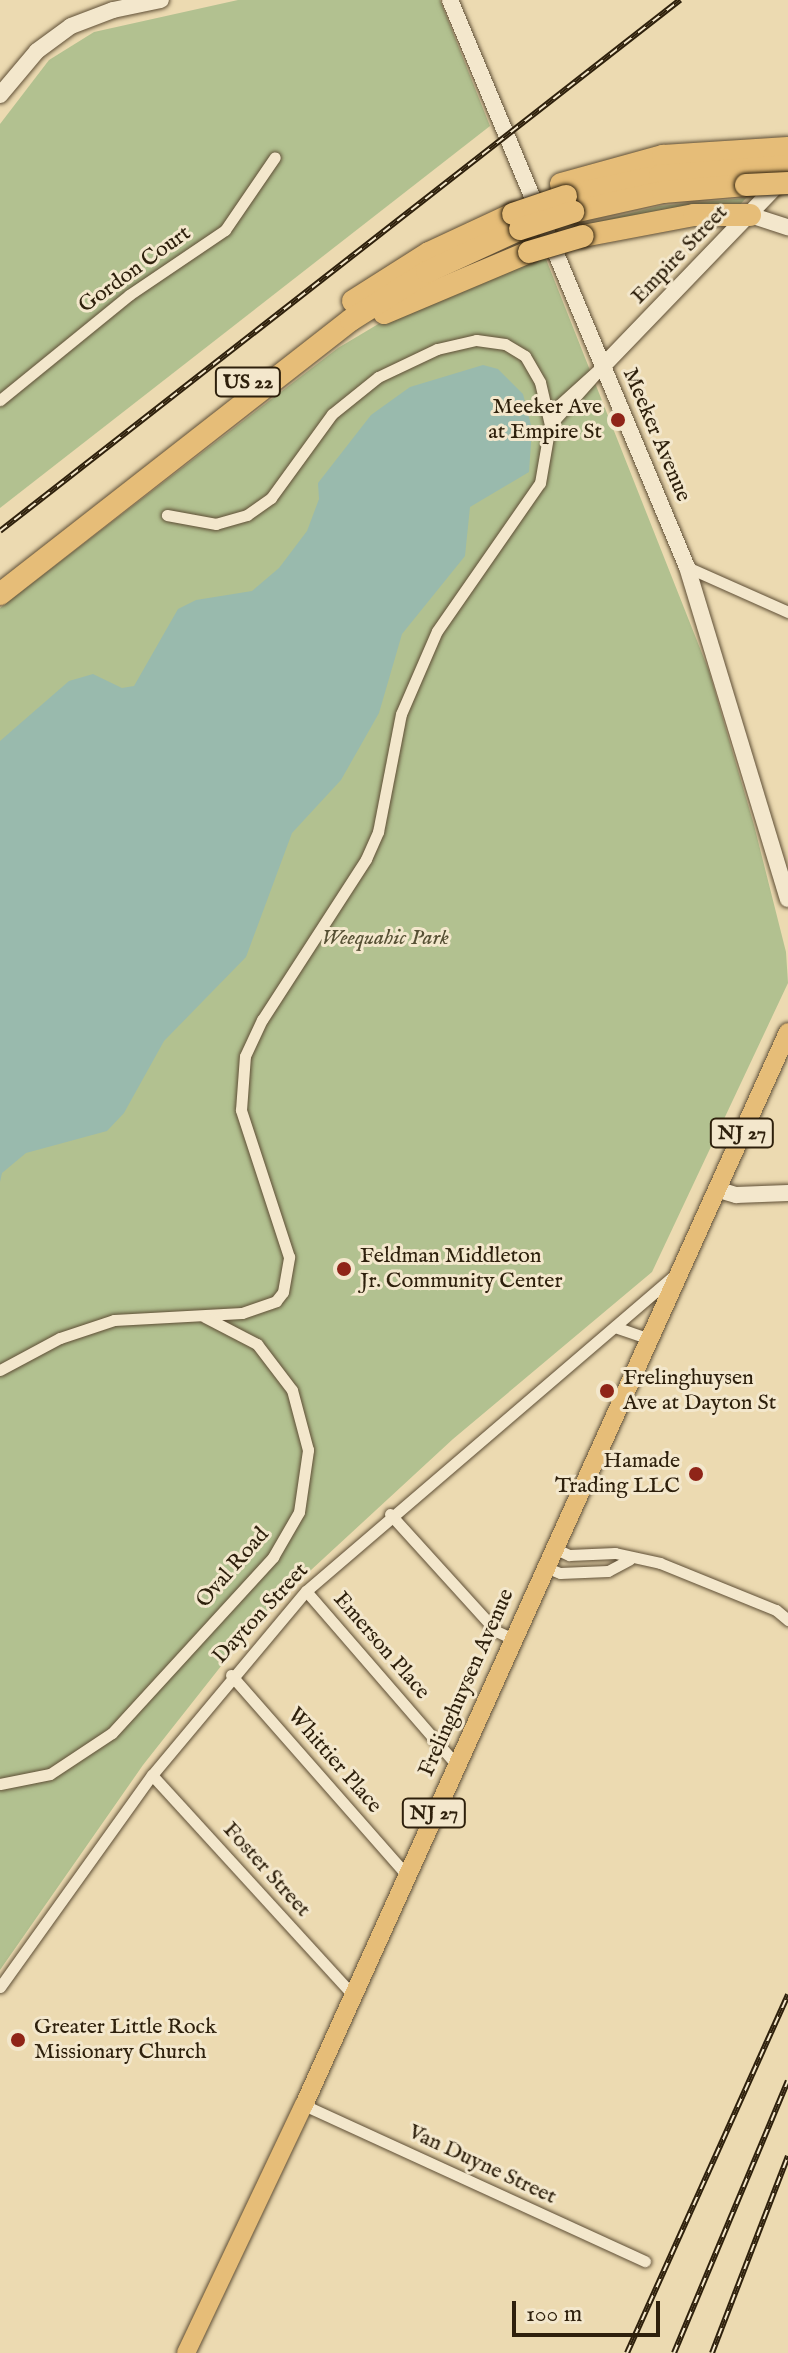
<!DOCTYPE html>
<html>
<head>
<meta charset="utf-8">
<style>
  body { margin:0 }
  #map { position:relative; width:788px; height:2353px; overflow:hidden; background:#ecdab1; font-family:"IM FELL English",serif }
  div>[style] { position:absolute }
  .green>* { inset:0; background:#b2c190 }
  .water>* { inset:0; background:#99baad }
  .roads { filter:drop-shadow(0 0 2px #5e4e35) drop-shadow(0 0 2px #5e4e35) }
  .street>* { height:11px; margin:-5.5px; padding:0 5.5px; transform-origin:5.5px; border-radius:5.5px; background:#f3e7cc }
  .secondary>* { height:16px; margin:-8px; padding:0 8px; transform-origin:8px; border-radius:8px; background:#f3e7cc }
  .primary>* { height:18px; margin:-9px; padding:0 9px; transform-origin:9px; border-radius:9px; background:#e6bd78 }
  .highway>* { height:22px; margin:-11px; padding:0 11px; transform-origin:11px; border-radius:11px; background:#e6bd78 }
  .rail>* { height:6px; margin-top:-3px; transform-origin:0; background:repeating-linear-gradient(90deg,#f3e7cc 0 9px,#2e200c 0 18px); box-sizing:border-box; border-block:2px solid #2e200c }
  .bridges { filter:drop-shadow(0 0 2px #2e200c) drop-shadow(0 0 2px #2e200c) }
  .highway-bridge>* { height:22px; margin:-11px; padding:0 11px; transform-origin:11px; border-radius:11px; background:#e6bd78 }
  .dots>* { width:22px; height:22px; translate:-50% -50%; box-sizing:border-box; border:4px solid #f3e7cc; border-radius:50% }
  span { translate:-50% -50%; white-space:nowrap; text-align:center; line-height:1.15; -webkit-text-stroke:6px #f3e7cc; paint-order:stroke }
  .shield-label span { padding:2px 6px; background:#f3e7cc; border:2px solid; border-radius:6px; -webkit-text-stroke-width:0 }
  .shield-label { font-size:20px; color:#2e200c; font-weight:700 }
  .street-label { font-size:22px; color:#2e200c }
  .poi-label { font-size:22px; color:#2e200c }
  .right { translate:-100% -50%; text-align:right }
  .left { translate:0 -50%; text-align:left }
  .park-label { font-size:22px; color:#565034; font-style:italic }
  .scale { position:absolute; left:512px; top:2301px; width:148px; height:36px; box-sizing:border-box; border:4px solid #2e200c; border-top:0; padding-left:10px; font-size:24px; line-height:28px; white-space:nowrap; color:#2e200c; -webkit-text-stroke:6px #f3e7cc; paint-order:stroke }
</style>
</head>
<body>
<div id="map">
  <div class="green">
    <div style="clip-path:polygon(238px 0,440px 0,490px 126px,0 508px,0 124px,49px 60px,94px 32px)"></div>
    <div style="clip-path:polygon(746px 198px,738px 207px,572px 233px,567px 229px,659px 206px)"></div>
    <div style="clip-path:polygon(544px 254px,709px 671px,754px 825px,786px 952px,788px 983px,652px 1272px,453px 1439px,259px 1618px,143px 1765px,0 1970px,0 608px,338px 348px,390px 317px)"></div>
  </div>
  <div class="water">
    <div style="clip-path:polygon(483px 365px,498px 369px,523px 394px,532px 429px,529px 472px,470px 507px,465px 556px,402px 634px,379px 713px,341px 780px,292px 833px,246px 957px,164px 1041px,124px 1113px,107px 1131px,26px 1153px,2px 1173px,0 1182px,0 741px,69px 681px,93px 674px,122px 688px,134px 686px,178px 609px,196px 600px,252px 591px,279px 568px,307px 531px,319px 499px,318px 483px,371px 415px,410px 387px)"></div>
  </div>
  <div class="roads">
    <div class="street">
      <div style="left:0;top:400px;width:166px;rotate:-39.1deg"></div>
      <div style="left:129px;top:295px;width:116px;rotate:-34.1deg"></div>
      <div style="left:225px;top:230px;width:88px;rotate:-55.6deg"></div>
      <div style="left:549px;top:414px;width:67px;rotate:-42deg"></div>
      <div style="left:550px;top:425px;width:79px;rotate:-48.1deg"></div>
      <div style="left:687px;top:567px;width:111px;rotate:24deg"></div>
      <div style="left:615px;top:1327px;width:37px;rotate:19deg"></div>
      <div style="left:0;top:1370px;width:68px;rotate:-28.1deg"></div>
      <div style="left:60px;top:1338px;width:57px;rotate:-18.4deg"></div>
      <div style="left:114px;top:1320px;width:128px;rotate:-3.1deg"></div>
      <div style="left:242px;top:1313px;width:36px;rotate:-19deg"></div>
      <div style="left:276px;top:1301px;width:11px;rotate:-52deg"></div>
      <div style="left:283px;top:1292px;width:36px;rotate:-80deg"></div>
      <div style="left:289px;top:1257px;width:155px;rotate:-108.1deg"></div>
      <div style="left:241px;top:1110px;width:54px;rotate:-85.8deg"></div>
      <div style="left:245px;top:1056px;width:40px;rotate:-65deg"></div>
      <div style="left:262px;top:1020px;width:192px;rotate:-57.1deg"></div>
      <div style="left:366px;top:859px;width:30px;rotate:-66deg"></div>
      <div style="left:378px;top:832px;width:120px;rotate:-79deg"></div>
      <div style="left:401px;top:714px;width:90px;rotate:-66.6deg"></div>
      <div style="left:437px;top:631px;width:180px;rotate:-55.2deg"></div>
      <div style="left:540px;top:483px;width:59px;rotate:-80.2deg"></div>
      <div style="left:550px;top:425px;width:44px;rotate:-103.1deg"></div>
      <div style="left:540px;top:382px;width:30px;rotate:-120deg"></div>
      <div style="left:525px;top:356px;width:23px;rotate:-149deg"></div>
      <div style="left:505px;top:344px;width:29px;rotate:-172deg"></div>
      <div style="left:476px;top:340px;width:40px;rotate:167deg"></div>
      <div style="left:437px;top:349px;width:65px;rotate:154.6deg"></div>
      <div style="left:378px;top:377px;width:59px;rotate:141.2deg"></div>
      <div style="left:332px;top:414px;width:104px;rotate:126deg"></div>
      <div style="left:271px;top:498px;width:29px;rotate:145deg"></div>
      <div style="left:247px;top:515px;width:32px;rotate:164deg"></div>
      <div style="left:216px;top:524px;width:50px;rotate:-169.6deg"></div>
      <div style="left:390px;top:1514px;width:158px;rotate:47.8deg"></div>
      <div style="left:496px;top:1631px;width:19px;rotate:25deg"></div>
      <div style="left:554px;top:1548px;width:17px;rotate:25deg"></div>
      <div style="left:569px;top:1555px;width:46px;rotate:-2.5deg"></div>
      <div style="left:615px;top:1553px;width:46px;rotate:12.5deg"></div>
      <div style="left:660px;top:1563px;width:125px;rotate:22.1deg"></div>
      <div style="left:776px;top:1610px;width:16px;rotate:40deg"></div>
      <div style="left:545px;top:1567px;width:16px;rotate:22deg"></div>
      <div style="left:560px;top:1573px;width:48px;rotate:-2.4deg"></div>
      <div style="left:608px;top:1571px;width:24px;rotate:-28deg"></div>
      <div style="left:306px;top:1591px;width:229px;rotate:49.1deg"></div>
      <div style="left:231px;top:1675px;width:266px;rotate:48.7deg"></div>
      <div style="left:152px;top:1775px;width:295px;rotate:47.6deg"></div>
      <div style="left:0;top:1784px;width:51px;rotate:-11.3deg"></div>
      <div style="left:50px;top:1774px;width:74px;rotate:-33.5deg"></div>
      <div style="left:112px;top:1733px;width:239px;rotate:-47.5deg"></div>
      <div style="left:273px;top:1557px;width:52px;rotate:-60deg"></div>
      <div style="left:299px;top:1512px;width:63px;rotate:-81.7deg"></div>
      <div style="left:308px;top:1450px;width:62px;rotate:-104.9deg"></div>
      <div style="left:292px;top:1390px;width:58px;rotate:-127.3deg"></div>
      <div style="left:257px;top:1344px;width:59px;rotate:-152.6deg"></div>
      <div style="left:0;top:1987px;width:261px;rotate:-54.4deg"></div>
      <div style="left:152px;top:1775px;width:240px;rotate:-50.1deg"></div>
      <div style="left:306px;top:1591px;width:486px;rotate:-40.6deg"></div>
      <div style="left:304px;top:2105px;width:375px;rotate:24.6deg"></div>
    </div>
    <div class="secondary">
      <div style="left:450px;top:0;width:615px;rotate:67.32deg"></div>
      <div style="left:687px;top:567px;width:347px;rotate:73.1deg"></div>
      <div style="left:0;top:95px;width:57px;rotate:-49.9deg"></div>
      <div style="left:37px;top:51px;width:42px;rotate:-36.3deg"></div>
      <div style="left:71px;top:26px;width:45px;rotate:-20.9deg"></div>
      <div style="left:113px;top:10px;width:49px;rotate:-11.8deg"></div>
      <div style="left:750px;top:215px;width:40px;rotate:18deg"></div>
      <div style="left:603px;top:366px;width:258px;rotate:-46.1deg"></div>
      <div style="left:716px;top:1189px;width:21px;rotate:17deg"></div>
      <div style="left:736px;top:1195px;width:52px;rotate:-2.2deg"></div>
    </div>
    <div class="primary">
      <div style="left:186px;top:2353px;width:275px;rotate:-64.6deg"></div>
      <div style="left:304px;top:2105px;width:1177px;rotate:-65.72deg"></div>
    </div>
    <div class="highway">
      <div style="left:561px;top:184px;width:106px;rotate:-15.4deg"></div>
      <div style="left:663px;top:156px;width:125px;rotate:-3.7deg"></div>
      <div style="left:566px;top:196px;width:96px;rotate:-12deg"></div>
      <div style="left:660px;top:176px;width:128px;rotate:-4.5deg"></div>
      <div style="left:573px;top:212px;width:92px;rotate:-12.5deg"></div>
      <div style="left:663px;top:192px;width:83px;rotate:-4.8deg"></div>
      <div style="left:583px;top:236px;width:113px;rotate:-10.7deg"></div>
      <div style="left:694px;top:215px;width:56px"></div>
      <div style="left:353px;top:301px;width:90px;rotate:-32.3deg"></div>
      <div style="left:429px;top:253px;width:93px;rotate:-24.9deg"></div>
      <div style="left:384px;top:313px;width:157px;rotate:-22.8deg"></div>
      <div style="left:0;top:594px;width:445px;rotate:-38deg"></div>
      <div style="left:351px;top:320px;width:90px;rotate:-32.3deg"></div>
      <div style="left:427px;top:272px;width:102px;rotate:-24.8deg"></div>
    </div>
  </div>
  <div class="rail">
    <div style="left:0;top:531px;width:863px;rotate:-37.99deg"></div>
    <div style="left:627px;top:2353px;width:393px;rotate:-65.8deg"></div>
    <div style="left:674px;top:2353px;width:295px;rotate:-67.3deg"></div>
    <div style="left:712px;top:2353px;width:211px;rotate:-68.9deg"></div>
  </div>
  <div class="bridges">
    <div class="highway-bridge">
      <div style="left:746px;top:185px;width:42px;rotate:-2.7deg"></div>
      <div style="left:513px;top:214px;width:56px;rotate:-18.8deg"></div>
      <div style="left:520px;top:229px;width:56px;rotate:-17.8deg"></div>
      <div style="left:529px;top:252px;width:56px;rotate:-16.5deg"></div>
    </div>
  </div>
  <div class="dots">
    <div style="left:618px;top:420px;background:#8f2418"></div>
    <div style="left:344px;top:1269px;background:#8f2418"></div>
    <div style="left:607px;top:1391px;background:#8f2418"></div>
    <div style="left:696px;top:1474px;background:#8f2418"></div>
    <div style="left:18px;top:2040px;background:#8f2418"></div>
  </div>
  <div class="shield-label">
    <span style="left:248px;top:382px">US 22</span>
    <span style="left:742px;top:1133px">NJ 27</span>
    <span style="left:434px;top:1813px">NJ 27</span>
  </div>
  <div class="street-label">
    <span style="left:680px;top:255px;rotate:-46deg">Empire Street</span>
    <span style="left:135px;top:270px;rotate:-36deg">Gordon Court</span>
    <span style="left:656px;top:435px;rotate:67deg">Meeker Avenue</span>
    <span style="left:233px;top:1568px;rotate:-49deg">Oval Road</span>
    <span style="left:261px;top:1614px;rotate:-47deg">Dayton Street</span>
    <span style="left:381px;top:1646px;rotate:49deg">Emerson Place</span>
    <span style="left:467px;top:1683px;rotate:-66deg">Frelinghuysen Avenue</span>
    <span style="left:334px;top:1761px;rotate:49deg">Whittier Place</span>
    <span style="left:266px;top:1870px;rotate:48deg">Foster Street</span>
    <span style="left:482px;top:2165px;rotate:25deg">Van Duyne Street</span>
  </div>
  <div class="poi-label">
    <span class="right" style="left:602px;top:420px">Meeker Ave<br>at Empire St</span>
    <span class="left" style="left:360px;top:1269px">Feldman Middleton<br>Jr. Community Center</span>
    <span class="left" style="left:623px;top:1391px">Frelinghuysen<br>Ave at Dayton St</span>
    <span class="right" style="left:680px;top:1474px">Hamade<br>Trading LLC</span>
    <span class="left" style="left:34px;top:2040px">Greater Little Rock<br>Missionary Church</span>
  </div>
  <div class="park-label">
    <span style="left:385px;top:939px">Weequahic Park</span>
  </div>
  <div class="scale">100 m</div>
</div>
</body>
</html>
